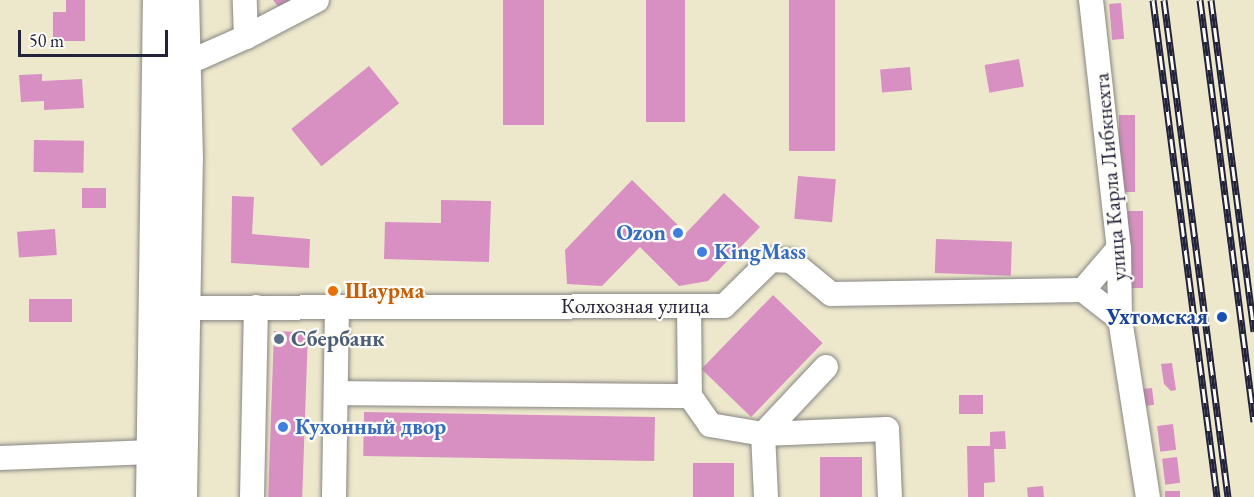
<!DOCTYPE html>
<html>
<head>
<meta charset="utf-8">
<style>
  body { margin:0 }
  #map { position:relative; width:1254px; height:497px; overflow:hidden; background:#ede8cc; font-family:"EB Garamond",serif }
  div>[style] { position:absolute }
  .building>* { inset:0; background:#d890c2; transform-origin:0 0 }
  .roads { filter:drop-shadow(0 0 2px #888584) drop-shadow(0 0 2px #888584) }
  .minor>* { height:24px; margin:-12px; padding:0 12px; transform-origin:12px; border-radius:12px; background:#fff }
  .major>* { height:32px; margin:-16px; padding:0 16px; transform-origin:16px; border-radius:16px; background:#fff }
  .rail>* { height:7px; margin-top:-3.5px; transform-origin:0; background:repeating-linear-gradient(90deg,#fdfcf7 0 14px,#22223b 0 28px); box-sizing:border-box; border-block:2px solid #22223b }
  .dots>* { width:16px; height:16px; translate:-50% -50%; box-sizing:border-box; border:3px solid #fdfcf7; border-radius:50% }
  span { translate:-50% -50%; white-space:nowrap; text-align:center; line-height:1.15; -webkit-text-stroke:4.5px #fdfcf7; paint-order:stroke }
  .street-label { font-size:22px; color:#22223b }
  .shop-label { font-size:22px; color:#366cbe; font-weight:700 }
  .right { translate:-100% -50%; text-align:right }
  .left { translate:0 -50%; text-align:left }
  .food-label { font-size:22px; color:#c56008; font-weight:700 }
  .transit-label { font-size:22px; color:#164399; font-weight:700 }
  .service-label { font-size:22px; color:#4e5e75; font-weight:700 }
  .scale { position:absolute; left:18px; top:30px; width:150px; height:27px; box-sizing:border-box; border:3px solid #22223b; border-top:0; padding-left:8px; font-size:18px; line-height:21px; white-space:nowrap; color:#22223b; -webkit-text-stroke:4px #fdfcf7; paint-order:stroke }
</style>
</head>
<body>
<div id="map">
  <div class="building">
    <div style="clip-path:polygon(66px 0,85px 0,85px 41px,53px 41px,53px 12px,66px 12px)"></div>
    <div style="clip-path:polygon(273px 0,297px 0,281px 10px)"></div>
    <div style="left:503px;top:0;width:41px;height:125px"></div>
    <div style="left:646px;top:0;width:39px;height:122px"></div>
    <div style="left:789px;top:0;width:46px;height:151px"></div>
    <div style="left:1121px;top:3px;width:36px;height:12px;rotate:85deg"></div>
    <div style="left:1019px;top:59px;width:28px;height:35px;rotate:80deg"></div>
    <div style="left:369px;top:66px;width:48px;height:100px;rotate:51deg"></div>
    <div style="left:910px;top:67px;width:23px;height:30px;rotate:85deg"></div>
    <div style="clip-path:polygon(42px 74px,42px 81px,82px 79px,84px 108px,44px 110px,44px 101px,21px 102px,19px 75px)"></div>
    <div style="left:1119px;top:115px;width:16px;height:77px"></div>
    <div style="left:34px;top:140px;width:50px;height:32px;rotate:1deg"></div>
    <div style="left:798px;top:176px;width:38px;height:43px;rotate:5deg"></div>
    <div style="clip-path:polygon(632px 180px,686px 233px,724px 193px,760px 227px,708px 281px,679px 286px,640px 247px,602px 286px,567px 284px,565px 250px)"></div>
    <div style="left:82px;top:188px;width:24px;height:20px"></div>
    <div style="clip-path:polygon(232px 196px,254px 197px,252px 234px,310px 239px,309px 268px,231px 263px)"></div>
    <div style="clip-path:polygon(441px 200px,491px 201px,489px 262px,384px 259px,385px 222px,441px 223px)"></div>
    <div style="left:1128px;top:211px;width:15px;height:77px"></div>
    <div style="left:55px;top:229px;width:26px;height:38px;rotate:86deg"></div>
    <div style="left:936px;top:239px;width:76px;height:34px;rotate:2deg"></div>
    <div style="left:773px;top:295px;width:69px;height:103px;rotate:44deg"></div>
    <div style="left:29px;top:299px;width:43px;height:23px"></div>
    <div style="left:274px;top:331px;width:34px;height:166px;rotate:2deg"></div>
    <div style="clip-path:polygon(1172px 363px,1176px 390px,1171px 391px,1164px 384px,1161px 364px)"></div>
    <div style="left:1152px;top:388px;width:17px;height:9px;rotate:83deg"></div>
    <div style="left:959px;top:395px;width:24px;height:19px"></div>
    <div style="left:364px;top:412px;width:291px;height:44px;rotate:1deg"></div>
    <div style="left:1173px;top:424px;width:26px;height:16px;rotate:83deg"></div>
    <div style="clip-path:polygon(1005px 431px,1006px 449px,994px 449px,995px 482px,984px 483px,984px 497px,968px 497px,967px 446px,990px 446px,990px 432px)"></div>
    <div style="left:820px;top:457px;width:42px;height:40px"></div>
    <div style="left:1177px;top:457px;width:26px;height:15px;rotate:83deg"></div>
    <div style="left:693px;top:463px;width:41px;height:34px"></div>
    <div style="left:1043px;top:486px;width:11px;height:16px;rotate:85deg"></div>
    <div style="left:1165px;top:491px;width:15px;height:6px"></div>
  </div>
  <div class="roads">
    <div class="minor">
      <div style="left:1091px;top:0;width:250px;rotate:83.6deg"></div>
      <div style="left:1119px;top:248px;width:71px;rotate:89.2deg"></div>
      <div style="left:1120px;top:319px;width:180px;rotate:81.1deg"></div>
      <div style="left:246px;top:37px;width:80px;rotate:-27.5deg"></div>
      <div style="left:185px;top:64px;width:67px;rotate:-23.9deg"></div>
      <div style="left:246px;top:37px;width:37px;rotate:-92deg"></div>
      <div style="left:1083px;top:290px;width:55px;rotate:-49.4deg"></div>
      <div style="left:689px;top:306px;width:90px;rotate:89.4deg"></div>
      <div style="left:690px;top:396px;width:35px;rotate:55deg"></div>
      <div style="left:710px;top:425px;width:54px;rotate:9.6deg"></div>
      <div style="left:763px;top:434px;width:124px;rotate:-2.3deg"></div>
      <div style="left:887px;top:429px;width:68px;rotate:87.5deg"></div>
      <div style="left:167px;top:308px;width:557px;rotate:-0.21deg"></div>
      <div style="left:724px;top:306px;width:66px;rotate:-44.4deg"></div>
      <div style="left:771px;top:260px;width:20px;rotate:3deg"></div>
      <div style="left:791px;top:261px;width:52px;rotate:39.5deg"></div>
      <div style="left:831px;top:294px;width:252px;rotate:-0.9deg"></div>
      <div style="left:1083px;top:290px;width:47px;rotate:38.1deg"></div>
      <div style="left:337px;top:393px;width:353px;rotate:0.5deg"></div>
      <div style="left:0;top:458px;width:152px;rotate:-2.3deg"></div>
      <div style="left:252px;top:497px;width:190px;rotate:-88.8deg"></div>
      <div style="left:334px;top:497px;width:190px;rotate:-89.1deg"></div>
      <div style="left:766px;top:497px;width:63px;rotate:-92.7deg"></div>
      <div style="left:763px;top:434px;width:92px;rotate:-46.8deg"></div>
    </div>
    <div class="major">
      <div style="left:152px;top:497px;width:497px;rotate:-89.2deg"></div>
      <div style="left:181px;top:497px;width:338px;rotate:-89deg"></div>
      <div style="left:187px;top:159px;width:159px;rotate:-91.4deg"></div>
    </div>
  </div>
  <div class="rail">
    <div style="left:1153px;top:0;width:501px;rotate:82.66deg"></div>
    <div style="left:1164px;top:0;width:501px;rotate:82.66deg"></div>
    <div style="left:1200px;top:0;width:425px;rotate:82.7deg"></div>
    <div style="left:1211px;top:0;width:334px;rotate:82.6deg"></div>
  </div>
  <div class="dots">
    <div style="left:678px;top:233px;background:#3f7fe0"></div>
    <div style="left:702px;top:252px;background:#3f7fe0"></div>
    <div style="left:333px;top:291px;background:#e8710a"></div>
    <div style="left:1222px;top:317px;background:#1a4fb4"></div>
    <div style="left:279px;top:339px;background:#5c6f8a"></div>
    <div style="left:283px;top:427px;background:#3f7fe0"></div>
  </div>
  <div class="street-label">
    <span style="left:1110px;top:177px;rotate:-95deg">улица Карла Либкнехта</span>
    <span style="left:635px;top:306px">Колхозная улица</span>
  </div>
  <div class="shop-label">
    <span class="right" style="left:666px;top:233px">Ozon</span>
    <span class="left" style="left:714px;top:252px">KingMass</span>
    <span class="left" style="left:295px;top:427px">Кухонный двор</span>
  </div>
  <div class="food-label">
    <span class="left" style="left:345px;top:291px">Шаурма</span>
  </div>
  <div class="transit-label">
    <span class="right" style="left:1208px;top:317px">Ухтомская</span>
  </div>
  <div class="service-label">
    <span class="left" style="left:291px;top:339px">Сбербанк</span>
  </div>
  <div class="scale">50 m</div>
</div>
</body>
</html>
